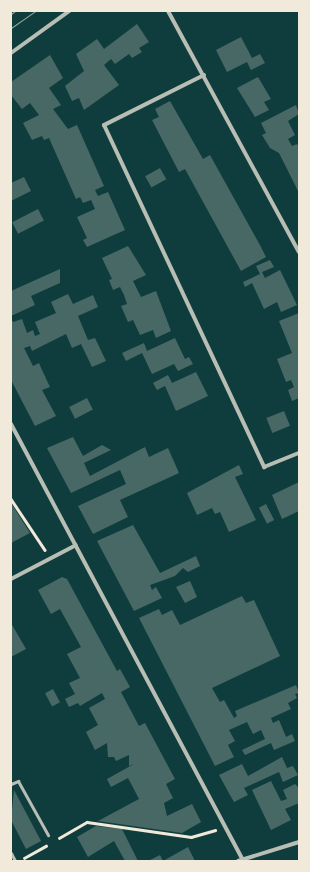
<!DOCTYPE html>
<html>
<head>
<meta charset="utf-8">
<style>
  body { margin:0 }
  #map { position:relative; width:310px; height:872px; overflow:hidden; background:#0f3d3e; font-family:"IBM Plex Serif",serif }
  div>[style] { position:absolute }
  .building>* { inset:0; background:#486865; transform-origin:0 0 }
  .path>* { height:2.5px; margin:-1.25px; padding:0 1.25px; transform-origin:1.25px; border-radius:1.25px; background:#f1e9da }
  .service>* { height:3px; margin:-1.5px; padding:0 1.5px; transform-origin:1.5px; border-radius:1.5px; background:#b8beb3 }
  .minor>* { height:4px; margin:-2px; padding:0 2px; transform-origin:2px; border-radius:2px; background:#b8beb3 }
  .tram>* { height:1px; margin:-0.5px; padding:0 0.5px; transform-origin:0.5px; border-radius:0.5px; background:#97a49c }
  span { translate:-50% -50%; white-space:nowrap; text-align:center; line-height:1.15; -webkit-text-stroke:3.5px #f1e9da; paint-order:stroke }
  .frame { position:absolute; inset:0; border:12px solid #f1e9da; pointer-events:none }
</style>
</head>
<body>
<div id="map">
  <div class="building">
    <div style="clip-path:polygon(137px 24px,149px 42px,139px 48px,142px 52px,132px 58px,129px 54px,115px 64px,111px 59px,104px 65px,119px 85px,84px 110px,79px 98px,72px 101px,65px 86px,84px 71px,76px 54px,97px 39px,104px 49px)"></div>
    <div style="clip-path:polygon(241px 37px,252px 58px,260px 54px,265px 63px,251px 70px,247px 62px,227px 72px,216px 50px)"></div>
    <div style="clip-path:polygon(50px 55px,63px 78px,49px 88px,61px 105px,53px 109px,68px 129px,77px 125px,104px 186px,95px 190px,98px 196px,108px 192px,125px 230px,87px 247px,83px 240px,87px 238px,77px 217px,95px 209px,91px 200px,83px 203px,80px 197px,76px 199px,49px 138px,44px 140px,42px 136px,32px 140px,23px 123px,39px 115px,30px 103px,22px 109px,11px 95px,11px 82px)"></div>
    <div style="clip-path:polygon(258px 77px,271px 99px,264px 102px,269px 110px,255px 117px,237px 88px)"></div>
    <div style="clip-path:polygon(170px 101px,203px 159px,210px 155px,261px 247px,266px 257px,241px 271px,185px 169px,179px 172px,152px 120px,159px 117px,155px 109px)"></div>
    <div style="clip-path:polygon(296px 105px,299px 114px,288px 121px,295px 135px,288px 139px,292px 146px,297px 144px,299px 148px,299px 193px,279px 153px,270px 148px,262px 135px,266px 133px,261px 123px)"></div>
    <div style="left:160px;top:168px;width:13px;height:17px;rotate:61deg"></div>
    <div style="clip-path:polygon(24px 177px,31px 191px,11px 201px,11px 183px)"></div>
    <div style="left:38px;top:209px;width:13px;height:29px;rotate:63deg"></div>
    <div style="clip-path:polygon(128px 246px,146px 275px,133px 281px,141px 297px,156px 291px,171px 331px,156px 338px,153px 330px,140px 335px,133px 320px,128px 322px,121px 306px,127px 304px,124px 295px,120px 287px,113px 290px,109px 280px,112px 279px,102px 258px)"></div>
    <div style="clip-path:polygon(270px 260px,274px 267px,262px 272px,265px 278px,280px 270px,297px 305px,281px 312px,277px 302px,264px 309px,252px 283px,245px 287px,243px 282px,260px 274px,256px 266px)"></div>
    <div style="clip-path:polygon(60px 269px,60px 283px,31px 296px,35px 305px,11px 316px,11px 291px)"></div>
    <div style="clip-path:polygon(68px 294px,73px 304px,93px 295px,98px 307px,78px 316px,88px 340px,95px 338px,106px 361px,92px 367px,81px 344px,72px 348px,66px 334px,32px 351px,30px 346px,24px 348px,33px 366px,39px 363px,42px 370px,50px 387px,42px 390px,56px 416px,35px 426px,11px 380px,11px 319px,13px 322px,22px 319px,27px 333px,33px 330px,35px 336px,40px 334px,35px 322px,56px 313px,51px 302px)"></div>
    <div style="clip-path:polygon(299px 313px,299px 398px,292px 401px,288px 390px,294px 387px,291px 380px,286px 382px,277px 359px,292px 353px,279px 321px)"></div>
    <div style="clip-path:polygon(175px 338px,185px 359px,189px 357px,193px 364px,178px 371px,174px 364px,152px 374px,142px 353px,126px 361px,122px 353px,144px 343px,147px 351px)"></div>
    <div style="clip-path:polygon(196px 372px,208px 396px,176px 411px,165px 386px,157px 390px,153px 383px,168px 375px,172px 383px)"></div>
    <div style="left:87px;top:398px;width:13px;height:20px;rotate:63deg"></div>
    <div style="left:284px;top:411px;width:16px;height:19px;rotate:68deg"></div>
    <div style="clip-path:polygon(73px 437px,83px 456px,102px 445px,111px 450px,84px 463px,90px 476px,145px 447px,149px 457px,168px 448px,179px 473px,120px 500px,128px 517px,93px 534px,78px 506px,126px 484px,120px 470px,71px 493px,47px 448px)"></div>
    <div style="clip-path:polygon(239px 465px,243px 474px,235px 477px,256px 520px,229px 532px,220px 512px,215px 514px,212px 508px,197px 515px,187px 493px)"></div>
    <div style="clip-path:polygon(299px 482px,299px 511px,282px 519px,272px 495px)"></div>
    <div style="clip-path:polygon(11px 503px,30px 533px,11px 543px)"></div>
    <div style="left:266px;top:504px;width:18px;height:8px;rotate:63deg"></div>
    <div style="clip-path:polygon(133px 525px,160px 573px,196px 556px,200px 566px,188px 572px,183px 568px,175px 576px,150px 585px,152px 590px,156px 587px,162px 598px,134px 611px,97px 541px)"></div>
    <div style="clip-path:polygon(62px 577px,67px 579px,117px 671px,120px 669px,130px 687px,121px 692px,139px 726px,145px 723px,175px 779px,166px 784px,173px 798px,164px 803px,167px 816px,192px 804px,201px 822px,182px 833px,98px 821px,139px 799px,128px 778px,111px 787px,107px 779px,134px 764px,129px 766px,129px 755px,116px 761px,114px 757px,108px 757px,107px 743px,95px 750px,86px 732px,98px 725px,89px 708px,105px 699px,102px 693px,80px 706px,78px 703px,69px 707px,65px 699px,75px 694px,69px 683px,80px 678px,67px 654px,81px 647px,60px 609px,51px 614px,38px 590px)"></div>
    <div style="clip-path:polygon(190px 581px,197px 597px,185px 603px,176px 587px)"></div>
    <div style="clip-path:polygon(242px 596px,246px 603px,254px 600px,280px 656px,212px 688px,220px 702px,224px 700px,234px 718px,237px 716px,235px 711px,296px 685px,299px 693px,295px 694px,297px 698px,288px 703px,291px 709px,271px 718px,273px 723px,279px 720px,286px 737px,292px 734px,295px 741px,274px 750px,271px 743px,245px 755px,242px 750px,265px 739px,261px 730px,253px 734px,247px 722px,229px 730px,235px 741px,228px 745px,234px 757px,215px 766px,139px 618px,159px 609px,162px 615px,172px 610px,180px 625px)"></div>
    <div style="clip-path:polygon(11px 623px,26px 649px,11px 657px)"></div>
    <div style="left:53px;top:689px;width:15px;height:9px;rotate:62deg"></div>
    <div style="clip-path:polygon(282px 757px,287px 768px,293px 766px,298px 775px,283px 782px,279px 772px,244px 788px,248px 795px,234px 802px,230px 795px,238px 791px,230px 795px,219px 775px,242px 764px,248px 776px)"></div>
    <div style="clip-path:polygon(271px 781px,281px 801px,287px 799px,283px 790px,295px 784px,299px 788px,299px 803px,285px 809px,291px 820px,271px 830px,252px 790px)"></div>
    <div style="clip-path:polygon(14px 790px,41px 841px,26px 849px,11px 820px)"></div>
    <div style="clip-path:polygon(96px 826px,122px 829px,138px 861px,125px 861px,114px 841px,88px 857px,77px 837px)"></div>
    <div style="clip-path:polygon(188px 847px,195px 861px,148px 861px,160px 855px,163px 861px)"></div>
  </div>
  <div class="path">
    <div style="left:11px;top:499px;width:61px;rotate:56.3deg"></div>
    <div style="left:59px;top:838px;width:32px;rotate:-30deg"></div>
    <div style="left:87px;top:822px;width:105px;rotate:8.2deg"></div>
    <div style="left:191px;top:837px;width:25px;rotate:-16deg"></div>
    <div style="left:24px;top:858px;width:25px;rotate:-29deg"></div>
  </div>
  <div class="service">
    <div style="left:11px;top:784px;width:8px;rotate:-23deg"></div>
    <div style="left:18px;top:781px;width:62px;rotate:60.9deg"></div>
    <div style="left:11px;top:853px;width:9px;rotate:63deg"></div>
  </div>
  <div class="minor">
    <div style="left:168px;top:11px;width:274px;rotate:61.5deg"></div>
    <div style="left:11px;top:53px;width:72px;rotate:-35.9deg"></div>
    <div style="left:204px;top:75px;width:112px;rotate:153.4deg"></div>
    <div style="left:104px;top:125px;width:378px;rotate:64.9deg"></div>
    <div style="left:264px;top:467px;width:38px;rotate:-22deg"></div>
    <div style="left:11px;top:424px;width:495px;rotate:62deg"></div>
    <div style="left:11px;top:579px;width:73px;rotate:-27.6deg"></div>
    <div style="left:238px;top:861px;width:64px;rotate:-17.3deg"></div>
  </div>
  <div class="tram">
    <div style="left:11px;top:14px;width:5px;rotate:-37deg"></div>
    <div style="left:11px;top:28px;width:29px;rotate:-35deg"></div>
  </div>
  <div class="frame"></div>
</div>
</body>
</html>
